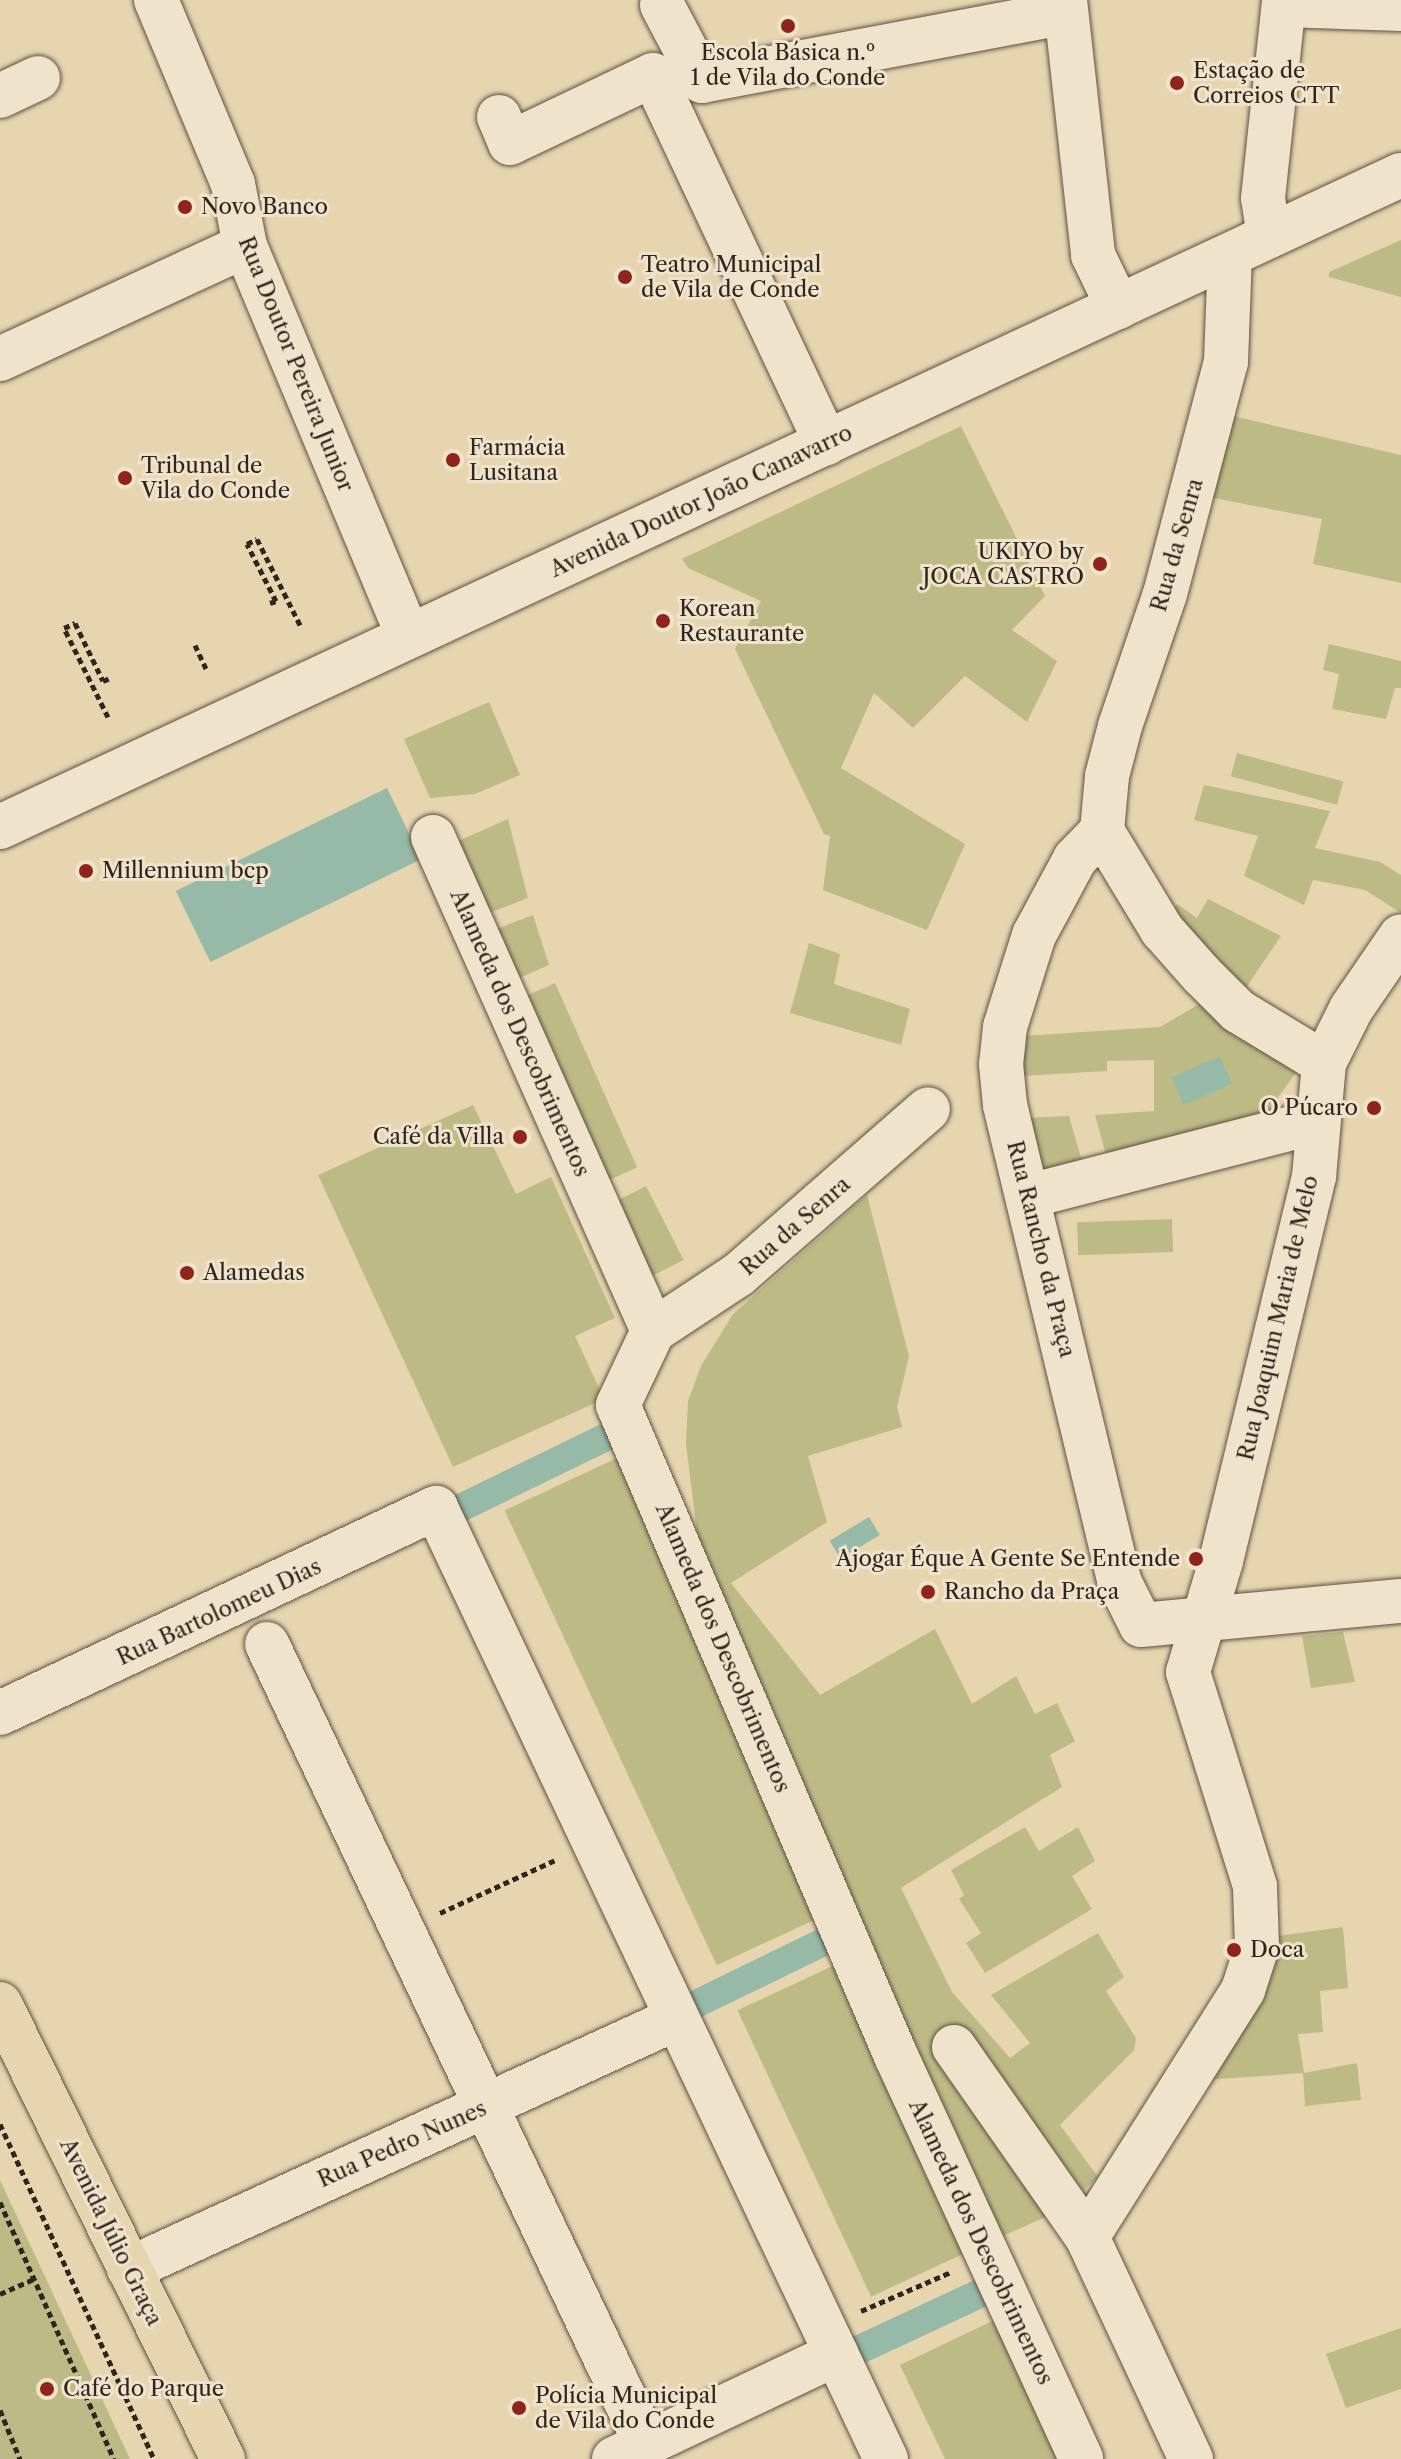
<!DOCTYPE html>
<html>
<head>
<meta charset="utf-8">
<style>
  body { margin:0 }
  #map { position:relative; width:1401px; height:2459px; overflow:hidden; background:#e7d5af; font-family:"Libre Caslon Text",serif }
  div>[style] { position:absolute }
  .green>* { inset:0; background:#bdbb85; transform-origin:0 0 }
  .water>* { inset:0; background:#97b9a7; transform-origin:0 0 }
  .path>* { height:5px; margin-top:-2.5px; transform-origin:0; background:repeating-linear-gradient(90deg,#31251f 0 6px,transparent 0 10px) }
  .roads { filter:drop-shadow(0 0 2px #5e5143) drop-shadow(0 0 2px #5e5143) }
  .minor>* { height:44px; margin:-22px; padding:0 22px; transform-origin:22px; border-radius:22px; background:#efe4cb }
  .major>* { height:44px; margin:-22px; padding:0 22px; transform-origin:22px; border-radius:22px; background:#e7d5af }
  .dots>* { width:22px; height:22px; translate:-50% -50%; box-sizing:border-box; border:4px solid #efe4cb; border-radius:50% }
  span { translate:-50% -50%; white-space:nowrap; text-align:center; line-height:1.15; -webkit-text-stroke:6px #efe4cb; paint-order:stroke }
  .poi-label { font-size:22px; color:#31251f }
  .left { translate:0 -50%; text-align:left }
  .right { translate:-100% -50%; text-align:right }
  .street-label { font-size:22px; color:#31251f }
</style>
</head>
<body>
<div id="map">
  <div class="green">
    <div style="clip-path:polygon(1401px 240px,1401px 297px,1329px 277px,1329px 272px)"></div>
    <div style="clip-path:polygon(1224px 414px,1401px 455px,1401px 583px,1313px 564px,1322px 519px,1203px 496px)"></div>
    <div style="clip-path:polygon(961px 426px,1045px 596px,1012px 630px,1057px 661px,1027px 722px,965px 676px,913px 728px,874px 693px,841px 768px,965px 844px,927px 930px,823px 890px,830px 836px,824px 834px,735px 649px,761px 601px,688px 568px,682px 559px)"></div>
    <div style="clip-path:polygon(1329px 644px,1401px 661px,1401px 688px,1395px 688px,1386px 719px,1332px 709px,1339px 674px,1323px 670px)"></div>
    <div style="clip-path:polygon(489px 702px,520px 775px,475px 794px,430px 798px,404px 739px)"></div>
    <div style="left:1237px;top:753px;width:110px;height:24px;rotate:15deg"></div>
    <div style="clip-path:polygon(1204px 785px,1330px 811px,1315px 848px,1380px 862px,1401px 875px,1401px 913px,1365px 890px,1313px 880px,1304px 905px,1244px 876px,1258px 836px,1194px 820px)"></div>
    <div style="clip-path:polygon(508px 819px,528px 898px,479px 917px,447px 846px)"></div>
    <div style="clip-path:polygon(1208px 899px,1281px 936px,1239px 998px,1167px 923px,1177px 904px,1197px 918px)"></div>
    <div style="clip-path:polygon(533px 915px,549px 965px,510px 982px,486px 933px)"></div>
    <div style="clip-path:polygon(809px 943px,840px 954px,834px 984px,910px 1009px,901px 1045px,790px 1013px)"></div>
    <div style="left:555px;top:983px;width:202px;height:38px;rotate:66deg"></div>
    <div style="clip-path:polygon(1206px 1000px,1297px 1071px,1262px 1120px,1108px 1162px,1095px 1115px,1154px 1111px,1154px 1060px,1107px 1061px,1107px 1071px,1022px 1076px,1022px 1036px,1160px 1027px)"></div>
    <div style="clip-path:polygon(473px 1105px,516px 1194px,551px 1177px,615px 1318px,575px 1336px,604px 1399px,453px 1467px,318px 1175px)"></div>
    <div style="clip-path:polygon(1069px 1116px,1084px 1168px,1041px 1180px,1024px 1118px)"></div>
    <div style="left:646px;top:1186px;width:83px;height:38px;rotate:63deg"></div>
    <div style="clip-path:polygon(867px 1195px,909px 1356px,897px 1407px,902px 1427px,808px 1456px,827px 1522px,731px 1583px,820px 1695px,935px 1629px,972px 1704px,1016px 1676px,1035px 1714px,1057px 1703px,1075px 1741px,1050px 1755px,1062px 1787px,901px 1888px,952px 1992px,1010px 2058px,1030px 2043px,991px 1995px,1098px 1933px,1124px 1977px,1106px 1991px,1136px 2038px,1134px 2050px,1060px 2125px,1098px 2177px,1083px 2191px,959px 2031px,1052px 2214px,994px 2240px,698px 1541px,686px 1444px,688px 1401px,701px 1366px,733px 1314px)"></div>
    <div style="left:1172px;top:1219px;width:33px;height:95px;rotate:88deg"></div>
    <div style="left:617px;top:1458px;width:502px;height:124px;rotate:65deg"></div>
    <div style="clip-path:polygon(1343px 1632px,1355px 1682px,1311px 1688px,1302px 1636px)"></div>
    <div style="clip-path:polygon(1025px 1827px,1039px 1851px,1078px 1827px,1095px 1861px,1072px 1876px,1092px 1909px,985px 1973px,966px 1943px,981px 1933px,959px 1899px,964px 1895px,951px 1870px)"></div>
    <div style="clip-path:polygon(1343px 1927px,1348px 1988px,1320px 1991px,1323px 2032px,1298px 2034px,1304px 2073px,1357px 2063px,1361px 2100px,1305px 2106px,1303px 2073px,1206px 2080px,1263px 1991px,1280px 1944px,1278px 1936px)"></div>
    <div style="left:839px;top:1963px;width:316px;height:112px;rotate:65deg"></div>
    <div style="clip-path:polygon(0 2180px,130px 2459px,0 2459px)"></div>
    <div style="clip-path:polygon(1005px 2315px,1071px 2459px,945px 2459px,900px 2365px)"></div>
    <div style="clip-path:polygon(1401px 2328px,1401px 2389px,1346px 2408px,1326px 2354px)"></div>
  </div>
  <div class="water">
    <div style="left:387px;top:788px;width:79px;height:235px;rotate:64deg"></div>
    <div style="left:1220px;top:1056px;width:30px;height:53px;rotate:66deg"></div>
    <div style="left:613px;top:1418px;width:28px;height:177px;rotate:64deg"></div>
    <div style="left:869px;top:1517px;width:21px;height:46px;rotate:59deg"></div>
    <div style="left:822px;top:1927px;width:28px;height:155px;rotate:64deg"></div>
    <div style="left:983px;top:2276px;width:29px;height:148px;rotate:65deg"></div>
  </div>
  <div class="path">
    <div style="left:270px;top:603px;width:6px;rotate:-18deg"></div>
    <div style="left:276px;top:601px;width:64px;rotate:-117deg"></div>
    <div style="left:247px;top:544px;width:11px;rotate:-27deg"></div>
    <div style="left:257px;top:539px;width:98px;rotate:63.4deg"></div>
    <div style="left:195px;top:645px;width:29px;rotate:65deg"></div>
    <div style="left:108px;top:717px;width:99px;rotate:-116.3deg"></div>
    <div style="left:64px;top:628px;width:12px;rotate:-24deg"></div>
    <div style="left:75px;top:623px;width:64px;rotate:64.2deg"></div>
    <div style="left:103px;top:681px;width:8px;rotate:-23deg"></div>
    <div style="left:440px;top:1913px;width:127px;rotate:-24.7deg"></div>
    <div style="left:0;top:2124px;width:369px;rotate:65.3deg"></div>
    <div style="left:0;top:2202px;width:281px;rotate:66.1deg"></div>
    <div style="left:0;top:2294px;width:37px;rotate:-24deg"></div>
    <div style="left:861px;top:2311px;width:98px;rotate:-23.4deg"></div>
    <div style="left:0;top:2410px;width:53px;rotate:67.8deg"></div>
  </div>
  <div class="roads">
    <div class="minor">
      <div style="left:156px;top:0;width:199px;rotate:67.3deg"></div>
      <div style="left:233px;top:184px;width:63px;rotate:79deg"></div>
      <div style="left:245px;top:246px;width:423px;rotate:67.3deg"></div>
      <div style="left:1065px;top:0;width:257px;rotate:83.7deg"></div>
      <div style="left:1093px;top:255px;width:58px;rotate:64.3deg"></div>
      <div style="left:662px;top:5px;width:86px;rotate:62.2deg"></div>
      <div style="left:702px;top:81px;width:370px;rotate:-10.7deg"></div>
      <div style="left:1284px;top:5px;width:117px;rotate:2deg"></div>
      <div style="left:0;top:96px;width:42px;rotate:-25.3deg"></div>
      <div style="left:499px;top:117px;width:28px;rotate:67deg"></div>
      <div style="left:510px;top:143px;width:158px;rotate:-25.4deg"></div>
      <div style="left:653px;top:75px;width:407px;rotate:64.8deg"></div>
      <div style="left:1269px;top:236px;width:38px;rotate:-99deg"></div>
      <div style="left:1263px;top:198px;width:199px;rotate:-83.9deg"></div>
      <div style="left:0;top:359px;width:270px;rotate:-24.8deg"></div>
      <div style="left:0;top:827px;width:1545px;rotate:-24.96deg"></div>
      <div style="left:1102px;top:831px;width:39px;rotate:134deg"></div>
      <div style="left:1075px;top:859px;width:86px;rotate:118.3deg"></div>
      <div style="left:1034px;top:935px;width:96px;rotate:107.5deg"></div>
      <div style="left:1005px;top:1027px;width:37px;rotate:96deg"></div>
      <div style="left:1001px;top:1064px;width:41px;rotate:84.4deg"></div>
      <div style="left:1005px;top:1105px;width:489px;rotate:76.5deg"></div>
      <div style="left:1119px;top:1581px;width:49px;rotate:63.4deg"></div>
      <div style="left:1141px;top:1625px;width:261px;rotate:-5.3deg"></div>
      <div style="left:1102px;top:831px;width:55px;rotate:-84.8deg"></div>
      <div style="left:1107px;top:776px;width:52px;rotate:-75.4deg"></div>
      <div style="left:1120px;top:726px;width:139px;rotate:-71.2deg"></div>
      <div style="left:1165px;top:594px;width:240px;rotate:-75.3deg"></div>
      <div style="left:1226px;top:362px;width:107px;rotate:-87.9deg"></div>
      <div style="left:1102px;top:831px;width:116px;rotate:58.8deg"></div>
      <div style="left:1162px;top:930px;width:60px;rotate:48.4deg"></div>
      <div style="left:1202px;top:975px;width:51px;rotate:45deg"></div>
      <div style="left:1238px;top:1011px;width:100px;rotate:31.2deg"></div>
      <div style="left:433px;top:837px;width:541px;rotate:65.99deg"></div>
      <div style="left:653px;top:1331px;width:82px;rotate:115.3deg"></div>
      <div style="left:618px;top:1405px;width:708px;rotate:66.88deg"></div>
      <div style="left:896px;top:2056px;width:443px;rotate:65.3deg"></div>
      <div style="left:1029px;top:1196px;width:295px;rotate:-14.5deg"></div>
      <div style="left:653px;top:1331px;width:102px;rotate:-33.4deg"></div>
      <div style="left:738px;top:1275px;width:252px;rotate:-41.1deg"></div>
      <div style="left:267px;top:1644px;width:885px;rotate:64.65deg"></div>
      <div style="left:0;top:1713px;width:482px;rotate:-25.2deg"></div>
      <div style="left:436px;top:1508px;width:1052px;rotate:64.68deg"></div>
      <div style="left:954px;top:2047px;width:232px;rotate:55deg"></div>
      <div style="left:1087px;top:2237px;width:245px;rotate:64.9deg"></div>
      <div style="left:1087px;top:2237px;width:292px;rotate:-57.7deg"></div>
      <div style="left:1243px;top:1990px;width:45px;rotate:-72deg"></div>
      <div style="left:1257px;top:1947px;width:61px;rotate:-91.9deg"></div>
      <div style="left:1255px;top:1886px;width:224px;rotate:-107.4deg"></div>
      <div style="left:1188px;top:1672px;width:116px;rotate:-73.4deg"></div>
      <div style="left:1221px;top:1561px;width:395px;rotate:-76.4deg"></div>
      <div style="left:1314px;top:1177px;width:114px;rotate:-85deg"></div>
      <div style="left:1324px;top:1063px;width:60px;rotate:-63.4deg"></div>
      <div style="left:1351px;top:1009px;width:88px;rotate:-55.6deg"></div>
      <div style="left:129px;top:2269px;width:601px;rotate:-24.6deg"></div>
      <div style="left:614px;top:2459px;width:246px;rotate:-25.3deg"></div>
    </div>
    <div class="major">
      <div style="left:0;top:2004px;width:507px;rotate:63.89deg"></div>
    </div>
  </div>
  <div class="dots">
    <div style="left:788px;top:26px;background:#8f2418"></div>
    <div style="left:1177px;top:83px;background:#8f2418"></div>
    <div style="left:185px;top:207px;background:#8f2418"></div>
    <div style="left:625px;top:277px;background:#8f2418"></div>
    <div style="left:453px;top:460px;background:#8f2418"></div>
    <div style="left:125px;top:478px;background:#8f2418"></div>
    <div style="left:1100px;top:564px;background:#8f2418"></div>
    <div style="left:663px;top:621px;background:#8f2418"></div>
    <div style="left:86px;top:871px;background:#8f2418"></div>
    <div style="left:1374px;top:1108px;background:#8f2418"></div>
    <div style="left:520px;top:1137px;background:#8f2418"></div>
    <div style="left:187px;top:1273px;background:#8f2418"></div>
    <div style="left:1196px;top:1559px;background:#8f2418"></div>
    <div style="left:928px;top:1592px;background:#8f2418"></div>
    <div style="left:1234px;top:1950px;background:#8f2418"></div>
    <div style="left:47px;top:2389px;background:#8f2418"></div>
    <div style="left:519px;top:2408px;background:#8f2418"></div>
  </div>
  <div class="poi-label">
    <span style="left:788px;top:65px">Escola Básica n.º<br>1 de Vila do Conde</span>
    <span class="left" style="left:1193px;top:83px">Estação de<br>Correios CTT</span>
    <span class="left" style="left:201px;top:207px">Novo Banco</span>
    <span class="left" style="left:641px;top:277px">Teatro Municipal<br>de Vila de Conde</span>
    <span class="left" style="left:469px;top:460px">Farmácia<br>Lusitana</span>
    <span class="left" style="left:141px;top:478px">Tribunal de<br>Vila do Conde</span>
    <span class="right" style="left:1084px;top:564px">UKIYO by<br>JOCA CASTRO</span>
    <span class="left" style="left:679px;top:621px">Korean<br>Restaurante</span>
    <span class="left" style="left:102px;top:871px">Millennium bcp</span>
    <span class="right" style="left:1358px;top:1108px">O Púcaro</span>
    <span class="right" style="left:504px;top:1137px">Café da Villa</span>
    <span class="left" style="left:203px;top:1273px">Alamedas</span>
    <span class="right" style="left:1180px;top:1559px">Ajogar Éque A Gente Se Entende</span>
    <span class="left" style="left:944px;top:1592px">Rancho da Praça</span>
    <span class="left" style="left:1250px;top:1950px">Doca</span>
    <span class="left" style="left:63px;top:2389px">Café do Parque</span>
    <span class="left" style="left:535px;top:2408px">Polícia Municipal<br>de Vila do Conde</span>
  </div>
  <div class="street-label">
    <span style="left:296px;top:364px;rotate:68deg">Rua Doutor Pereira Junior</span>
    <span style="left:701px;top:501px;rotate:-25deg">Avenida Doutor João Canavarro</span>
    <span style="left:1177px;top:545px;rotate:-74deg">Rua da Senra</span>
    <span style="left:520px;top:1033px;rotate:66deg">Alameda dos Descobrimentos</span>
    <span style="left:795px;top:1226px;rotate:-41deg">Rua da Senra</span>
    <span style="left:1041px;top:1249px;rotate:76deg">Rua Rancho da Praça</span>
    <span style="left:1278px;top:1318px;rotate:-77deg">Rua Joaquim Maria de Melo</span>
    <span style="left:219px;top:1612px;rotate:-25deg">Rua Bartolomeu Dias</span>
    <span style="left:723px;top:1648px;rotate:67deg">Alameda dos Descobrimentos</span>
    <span style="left:402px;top:2144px;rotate:-24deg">Rua Pedro Nunes</span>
    <span style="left:111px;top:2232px;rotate:64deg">Avenida Júlio Graça</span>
    <span style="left:981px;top:2242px;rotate:65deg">Alameda dos Descobrimentos</span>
  </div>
</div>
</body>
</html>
